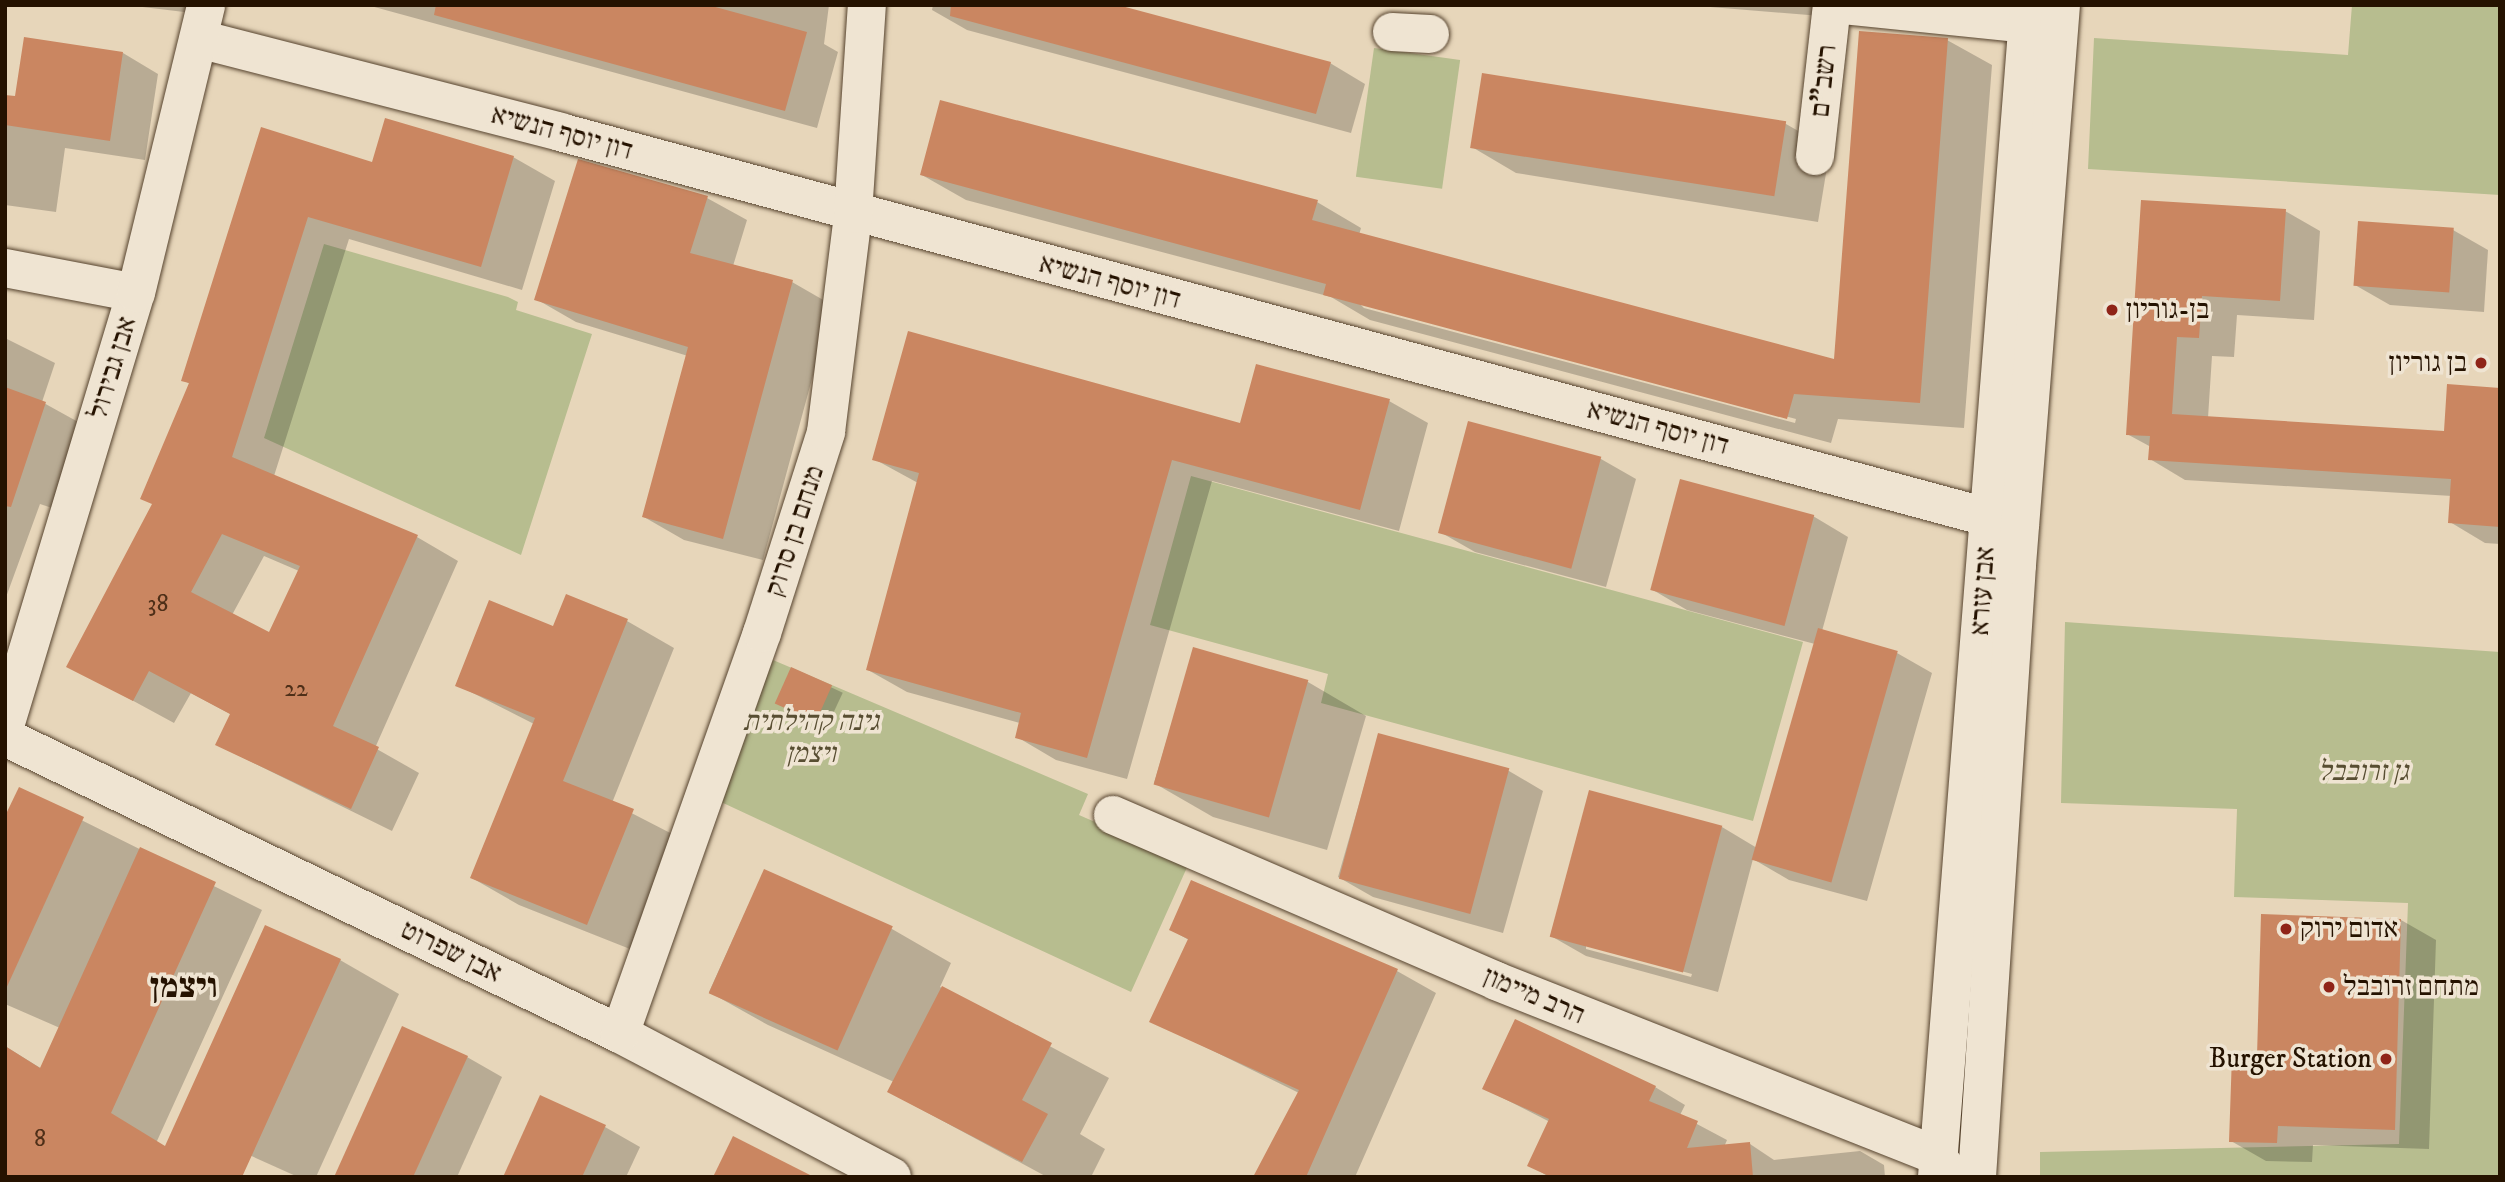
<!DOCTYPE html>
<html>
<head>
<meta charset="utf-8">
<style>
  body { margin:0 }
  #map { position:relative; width:2505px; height:1182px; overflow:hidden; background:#e7d6ba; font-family:"IM FELL DW Pica","Frank Ruhl Libre",serif }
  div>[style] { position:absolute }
  .green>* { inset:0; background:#b7bd8f; transform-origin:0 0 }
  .shadow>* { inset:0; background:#0003; transform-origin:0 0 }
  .building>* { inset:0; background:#ca8661; transform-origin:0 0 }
  .roads { filter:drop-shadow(0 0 2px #56432e) drop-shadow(0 0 2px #56432e) }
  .street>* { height:38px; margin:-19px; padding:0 19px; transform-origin:19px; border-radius:19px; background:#efe4d2 }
  .dots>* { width:19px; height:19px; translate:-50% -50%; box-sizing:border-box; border:4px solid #efe4d2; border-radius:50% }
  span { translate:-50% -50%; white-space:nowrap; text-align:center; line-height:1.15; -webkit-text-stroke:7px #efe4d2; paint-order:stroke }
  .number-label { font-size:24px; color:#4e2f18 }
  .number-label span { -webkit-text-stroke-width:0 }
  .street-label { font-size:28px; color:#251200 }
  .poi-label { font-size:28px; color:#251200 }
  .left { translate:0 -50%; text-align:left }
  .right { translate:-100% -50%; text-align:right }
  .park-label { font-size:28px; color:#584e32; font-style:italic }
  .district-label { font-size:35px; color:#251200; font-weight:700 }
  .frame { position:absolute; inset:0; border:7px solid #251200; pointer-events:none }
</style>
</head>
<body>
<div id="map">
  <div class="green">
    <div style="clip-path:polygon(2352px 5px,2500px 5px,2500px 195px,2088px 169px,2094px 38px,2348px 55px)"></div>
    <div style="left:1374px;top:48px;width:87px;height:130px;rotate:8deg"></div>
    <div style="clip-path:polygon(324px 244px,508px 297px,518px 302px,516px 310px,592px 334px,521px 555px,264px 438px)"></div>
    <div style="clip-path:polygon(1191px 476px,1803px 642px,1753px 821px,1321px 703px,1328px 674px,1150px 625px)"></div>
    <div style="clip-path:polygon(2065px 622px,2500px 652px,2500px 1177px,2040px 1177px,2040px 1152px,2399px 1144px,2408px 903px,2234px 897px,2237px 809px,2061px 803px)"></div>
    <div style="clip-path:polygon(773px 660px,1088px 794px,1079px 815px,1189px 863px,1131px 992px,721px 802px)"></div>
  </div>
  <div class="shadow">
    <div style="clip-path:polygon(126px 5px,210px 5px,209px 15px)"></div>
    <div style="clip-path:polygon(367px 5px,829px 5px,824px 44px,838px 52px,817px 128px)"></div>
    <div style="clip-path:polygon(933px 5px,1111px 5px,1330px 63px,1365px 84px,1351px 133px,967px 30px,932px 10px)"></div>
    <div style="clip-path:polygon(1686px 5px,1834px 5px,1833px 17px)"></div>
    <div style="clip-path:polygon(evenodd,1947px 40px,1992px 65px,1964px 428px,1838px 419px,1831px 443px,1370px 320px,1331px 297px,966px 200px,922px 175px,1317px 202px,1361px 228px,1359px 235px,1836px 362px,1947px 40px,1359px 303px,1796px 419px,1795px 423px,1364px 308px,1359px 303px)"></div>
    <div style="clip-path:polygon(123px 53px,158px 74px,145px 160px,65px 148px,56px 212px,5px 205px,5px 96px,17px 98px)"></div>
    <div style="clip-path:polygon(1483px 75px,1786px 124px,1830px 149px,1818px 222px,1516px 173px,1472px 147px)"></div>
    <div style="clip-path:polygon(evenodd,262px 130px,373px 164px,513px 157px,555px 181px,522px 290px,349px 239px,274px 476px,417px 537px,458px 561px,375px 748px,419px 773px,392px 831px,217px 745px,232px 715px,191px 693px,174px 723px,69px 666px,154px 505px,190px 384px,183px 380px,262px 130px,264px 556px,299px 571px,270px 634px,232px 615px,264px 556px)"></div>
    <div style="clip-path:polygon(707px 198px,747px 220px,733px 266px,792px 282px,832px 305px,763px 560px,684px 540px,644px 517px,688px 356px,576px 322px,536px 299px)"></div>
    <div style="clip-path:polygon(2143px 202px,2285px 211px,2320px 231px,2314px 320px,2237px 315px,2234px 357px,2212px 356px,2208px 418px,2446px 433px,2500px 390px,2500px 544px,2485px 543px,2450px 522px,2452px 496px,2185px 480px,2150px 459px,2151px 447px,2127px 434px)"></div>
    <div style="clip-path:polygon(2453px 230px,2488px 250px,2484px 312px,2390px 305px,2355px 285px)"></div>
    <div style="clip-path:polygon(5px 338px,55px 363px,42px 402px,80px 423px,52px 508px,40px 504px,5px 600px)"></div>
    <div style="clip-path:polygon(1389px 401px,1428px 423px,1399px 531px,1212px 481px,1127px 779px,1056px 760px,1017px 737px,1020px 723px,907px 692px,868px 670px,918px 483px,874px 459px,1242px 425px)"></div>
    <div style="clip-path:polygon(1469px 424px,1601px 459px,1636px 479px,1606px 587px,1475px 552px,1440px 532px)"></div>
    <div style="clip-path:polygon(evenodd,1813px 516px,1848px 537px,1822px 631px,1897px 653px,1932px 673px,1867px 901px,1789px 880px,1753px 859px,1718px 992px,1586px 956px,1551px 936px,1722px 827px,1757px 848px,1815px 644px,1687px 610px,1653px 590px,1813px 516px,1586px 945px,1692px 974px,1691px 977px,1586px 949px,1586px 945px)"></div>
    <div style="clip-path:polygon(567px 597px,627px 621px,674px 648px,612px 803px,680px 838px,635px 951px,519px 905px,472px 878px,534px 724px,457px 685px,554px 629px)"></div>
    <div style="clip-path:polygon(1194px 649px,1308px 682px,1366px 716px,1327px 850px,1213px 817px,1154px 783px)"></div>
    <div style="left:792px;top:669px;width:56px;height:37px;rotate:25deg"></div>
    <div style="clip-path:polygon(1379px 735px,1509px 771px,1543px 791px,1503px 933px,1373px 897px,1338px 877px)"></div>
    <div style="clip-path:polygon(19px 789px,262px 910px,157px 1141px,5px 1177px,5px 1046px,42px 1069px,60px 1028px,5px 1004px,5px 820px)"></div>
    <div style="clip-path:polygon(764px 871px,892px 929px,951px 963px,940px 987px,1109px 1078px,1080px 1134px,1105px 1149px,1091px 1177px,1047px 1177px,889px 1092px,894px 1082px,768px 1025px,709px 992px)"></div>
    <div style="clip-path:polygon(2401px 920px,2436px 940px,2429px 1149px,2313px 1145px,2312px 1162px,2266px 1161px,2231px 1141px,2259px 1058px)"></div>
    <div style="clip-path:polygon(266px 927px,340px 960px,399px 994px,316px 1177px,298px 1177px,238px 1150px)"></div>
    <div style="clip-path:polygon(1171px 930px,1397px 971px,1436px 993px,1355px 1177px,1255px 1177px,1299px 1093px,1152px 1021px,1189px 940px)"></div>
    <div style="clip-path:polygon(467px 1057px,502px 1077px,457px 1177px,336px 1177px)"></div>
    <div style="clip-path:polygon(1655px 1087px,1685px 1105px,1680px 1115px,1727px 1140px,1724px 1147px,1750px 1144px,1774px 1160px,1860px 1151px,1884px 1165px,1885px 1177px,1549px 1177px,1530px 1165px,1550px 1122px,1485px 1089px)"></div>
    <div style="clip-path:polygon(605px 1127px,640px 1147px,626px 1177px,505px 1177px)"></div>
  </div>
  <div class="building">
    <div style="clip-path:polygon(436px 5px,708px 5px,807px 32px,785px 111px,434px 15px)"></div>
    <div style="clip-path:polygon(951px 5px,1118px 5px,1331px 62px,1316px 114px,950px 16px)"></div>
    <div style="clip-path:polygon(1859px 31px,1948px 38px,1920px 403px,1794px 394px,1787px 419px,1323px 295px,1326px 284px,920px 175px,940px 100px,1318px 200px,1312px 220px,1834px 359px)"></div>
    <div style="clip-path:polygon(24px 37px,123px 52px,110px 141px,5px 125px,5px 95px,15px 96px)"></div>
    <div style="left:1482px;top:73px;width:308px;height:76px;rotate:9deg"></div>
    <div style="clip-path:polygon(evenodd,385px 118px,514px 156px,481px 267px,308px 217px,232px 457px,418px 535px,333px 726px,379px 747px,351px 809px,215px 745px,230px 714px,149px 671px,133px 701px,66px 667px,152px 504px,140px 499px,189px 383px,181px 381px,261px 127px,372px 162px,385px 118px,222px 534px,300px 566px,269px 632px,191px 592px,222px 534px)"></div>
    <div style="clip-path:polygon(578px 159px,708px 196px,690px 253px,793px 280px,723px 539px,642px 517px,688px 347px,534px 300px)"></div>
    <div style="clip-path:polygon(2141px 200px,2286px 209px,2280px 301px,2202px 296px,2199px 338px,2177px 337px,2172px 414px,2444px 431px,2447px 384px,2500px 388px,2500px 527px,2448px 523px,2451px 479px,2148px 460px,2150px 436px,2126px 435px)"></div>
    <div style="left:2358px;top:221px;width:96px;height:65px;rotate:4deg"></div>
    <div style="clip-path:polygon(908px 331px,1240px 423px,1256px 364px,1390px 399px,1360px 510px,1172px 460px,1087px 758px,1015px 738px,1021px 713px,866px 670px,919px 473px,872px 460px)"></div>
    <div style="clip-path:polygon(5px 387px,46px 402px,11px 507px,5px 506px)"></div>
    <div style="left:1468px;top:421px;width:138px;height:116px;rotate:15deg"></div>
    <div style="left:1680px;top:479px;width:139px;height:115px;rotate:15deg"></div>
    <div style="clip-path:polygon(566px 594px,628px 619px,563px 781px,634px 809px,587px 925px,470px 878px,535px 718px,455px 686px,489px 600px,553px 626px)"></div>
    <div style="left:1818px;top:628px;width:83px;height:241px;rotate:16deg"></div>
    <div style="left:1193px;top:647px;width:120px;height:143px;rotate:16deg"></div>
    <div style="left:791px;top:667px;width:45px;height:40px;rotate:24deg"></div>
    <div style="left:1378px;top:733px;width:136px;height:151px;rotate:15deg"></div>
    <div style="clip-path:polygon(19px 787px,84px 817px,5px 991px,5px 816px)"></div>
    <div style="left:1589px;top:790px;width:138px;height:152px;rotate:15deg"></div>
    <div style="clip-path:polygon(140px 847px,216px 882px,111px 1113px,165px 1146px,265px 925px,341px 959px,242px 1177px,5px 1177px,5px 1046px,40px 1068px)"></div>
    <div style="left:764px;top:869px;width:141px;height:136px;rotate:24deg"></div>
    <div style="clip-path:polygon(1191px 880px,1398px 969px,1306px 1177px,1253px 1177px,1299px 1090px,1149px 1022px,1188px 939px,1169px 930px)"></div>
    <div style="clip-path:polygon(2261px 914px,2401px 919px,2395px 1130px,2278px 1126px,2277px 1143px,2229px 1142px,2232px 1055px,2257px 1056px)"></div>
    <div style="clip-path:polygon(942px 986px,1052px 1043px,1022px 1100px,1048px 1114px,1022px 1162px,887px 1092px)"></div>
    <div style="clip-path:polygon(1515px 1019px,1656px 1086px,1649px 1101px,1698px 1121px,1687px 1148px,1750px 1142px,1753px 1177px,1551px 1177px,1527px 1166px,1549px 1119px,1482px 1089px)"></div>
    <div style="clip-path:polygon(402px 1026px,468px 1056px,413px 1177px,334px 1177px)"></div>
    <div style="clip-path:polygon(540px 1095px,606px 1125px,582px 1177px,503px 1177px)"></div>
    <div style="clip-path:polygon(733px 1136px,814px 1177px,713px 1177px)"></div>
  </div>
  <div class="roads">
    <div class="street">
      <div style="left:1843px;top:5px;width:185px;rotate:5.9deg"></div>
      <div style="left:1392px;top:32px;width:38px;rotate:3deg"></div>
      <div style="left:199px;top:39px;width:373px;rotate:14.4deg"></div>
      <div style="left:560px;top:132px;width:1512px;rotate:15.1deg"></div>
      <div style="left:1815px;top:156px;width:152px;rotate:-83.6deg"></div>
      <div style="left:5px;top:268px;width:133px;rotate:10.8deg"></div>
      <div style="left:5px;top:726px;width:452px;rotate:-73.2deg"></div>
      <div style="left:136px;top:293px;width:296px;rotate:-76.3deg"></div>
      <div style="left:5px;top:737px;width:683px;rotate:25.78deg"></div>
      <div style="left:620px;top:1034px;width:307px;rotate:27.7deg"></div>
      <div style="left:1113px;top:815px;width:417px;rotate:23.4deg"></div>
      <div style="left:1496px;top:981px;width:474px;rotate:21.6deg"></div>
      <div style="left:1937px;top:1156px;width:26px;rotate:54deg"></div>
      <div style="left:620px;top:1034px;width:425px;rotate:-70.5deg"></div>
      <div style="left:762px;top:633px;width:211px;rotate:-72.3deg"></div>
      <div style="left:826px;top:432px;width:220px;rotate:-82.9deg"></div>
      <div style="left:853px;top:214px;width:209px;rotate:-86.2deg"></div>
      <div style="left:1937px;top:1177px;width:1176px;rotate:-85.51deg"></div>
      <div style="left:1977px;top:1177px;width:613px;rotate:-86.26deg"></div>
      <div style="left:2017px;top:565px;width:562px;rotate:-85.51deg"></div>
    </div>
  </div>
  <div class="dots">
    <div style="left:2112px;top:310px;background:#8f2418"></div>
    <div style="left:2481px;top:363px;background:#8f2418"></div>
    <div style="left:2286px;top:929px;background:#8f2418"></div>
    <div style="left:2329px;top:987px;background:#8f2418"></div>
    <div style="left:2386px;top:1059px;background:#8f2418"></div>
  </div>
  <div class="number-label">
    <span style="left:158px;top:605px">38</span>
    <span style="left:296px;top:690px">22</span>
    <span style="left:40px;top:1140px">8</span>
  </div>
  <div class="street-label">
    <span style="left:1824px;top:81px;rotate:-84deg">רשב"ם</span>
    <span style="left:562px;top:133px;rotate:15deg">דון יוסף הנשיא</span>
    <span style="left:1110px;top:282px;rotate:15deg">דון יוסף הנשיא</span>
    <span style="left:113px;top:368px;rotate:-73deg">אבן גבירול</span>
    <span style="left:1658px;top:428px;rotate:15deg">דון יוסף הנשיא</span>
    <span style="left:795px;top:531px;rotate:-72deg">מנחם בן סרוק</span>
    <span style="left:1983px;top:591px;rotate:-86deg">אבן עזרא</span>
    <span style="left:451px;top:952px;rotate:26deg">אבן שפרוט</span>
    <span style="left:1534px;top:996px;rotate:23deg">הרב מיימון</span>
  </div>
  <div class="poi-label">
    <span class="left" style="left:2126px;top:310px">בן-גוריון</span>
    <span class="right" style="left:2467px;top:363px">בן גוריון</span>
    <span class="left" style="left:2300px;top:929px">אדום ירוק</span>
    <span class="left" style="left:2343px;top:987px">מתחם זרובבל</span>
    <span class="right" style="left:2372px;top:1059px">Burger Station</span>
  </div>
  <div class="park-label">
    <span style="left:811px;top:738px">גינה קהילתית<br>ויצמן</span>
    <span style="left:2363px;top:772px">גן זרובבל</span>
  </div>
  <div class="district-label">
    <span style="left:184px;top:987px">ויצמן</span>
  </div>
  <div class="frame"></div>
</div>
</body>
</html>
